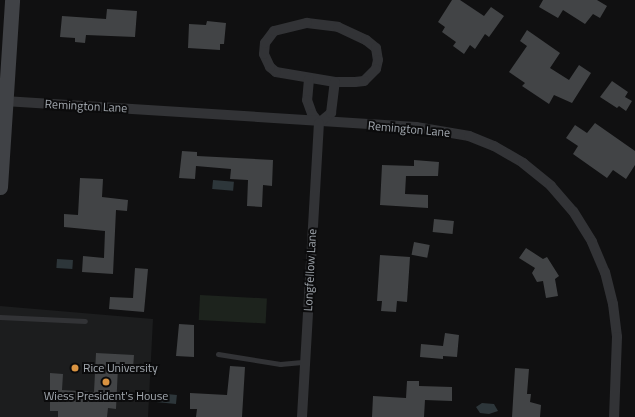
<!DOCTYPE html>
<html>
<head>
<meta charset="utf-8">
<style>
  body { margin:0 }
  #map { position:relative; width:635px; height:417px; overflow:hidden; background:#101011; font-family:"Titillium Web",sans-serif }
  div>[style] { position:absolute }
  .built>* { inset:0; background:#1c1d1e }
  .green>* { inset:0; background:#1d231d; transform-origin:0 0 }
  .water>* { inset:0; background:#2d363a; transform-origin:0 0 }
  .building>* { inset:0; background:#424446; transform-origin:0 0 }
  .lane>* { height:5px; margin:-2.5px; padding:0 2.5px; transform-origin:2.5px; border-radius:2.5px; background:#323336 }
  .street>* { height:10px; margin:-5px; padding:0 5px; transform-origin:5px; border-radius:5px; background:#323336 }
  .secondary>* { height:15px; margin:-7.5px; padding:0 7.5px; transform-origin:7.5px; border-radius:7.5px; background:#404246 }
  .dots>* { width:11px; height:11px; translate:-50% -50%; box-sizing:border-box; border:2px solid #0b0b0c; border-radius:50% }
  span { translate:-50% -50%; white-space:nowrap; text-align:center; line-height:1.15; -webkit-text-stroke:4px #0b0b0c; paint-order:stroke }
  .street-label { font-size:12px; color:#a3a9b0 }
  .poi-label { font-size:12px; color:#a3a9b0 }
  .left { translate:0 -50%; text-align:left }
</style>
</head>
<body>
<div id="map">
  <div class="built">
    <div style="clip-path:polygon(0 306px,153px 319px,148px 417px,0 417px)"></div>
  </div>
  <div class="green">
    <div style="left:200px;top:295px;width:67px;height:25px;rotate:3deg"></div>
  </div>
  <div class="water">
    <div style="left:213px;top:180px;width:21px;height:9px;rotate:5deg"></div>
    <div style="left:57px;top:259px;width:16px;height:9px;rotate:4deg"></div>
    <div style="left:157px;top:393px;width:20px;height:9px;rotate:6deg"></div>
    <div style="clip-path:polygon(482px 403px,494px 404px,498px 411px,489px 414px,480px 413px,476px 407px)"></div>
  </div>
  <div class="building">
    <div style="clip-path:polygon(452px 0,460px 0,484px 16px,491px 7px,504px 16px,489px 37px,485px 34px,475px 49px,470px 45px,464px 54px,453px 46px,456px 42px,442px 32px,445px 27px,438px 22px)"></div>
    <div style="clip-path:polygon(543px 0,597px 0,607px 6px,600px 18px,593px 14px,585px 24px,563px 10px,558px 18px,539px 7px)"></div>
    <div style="clip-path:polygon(107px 9px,137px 11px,135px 37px,86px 35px,85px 43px,75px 42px,75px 38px,60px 37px,62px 16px,106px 19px)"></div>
    <div style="clip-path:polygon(207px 21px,226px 23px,224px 44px,220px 44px,220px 50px,188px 48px,189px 24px,206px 25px)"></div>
    <div style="clip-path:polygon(527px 30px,560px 53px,550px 68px,569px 80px,579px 65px,591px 73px,572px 103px,554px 95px,549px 104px,522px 86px,525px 83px,509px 72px,527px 46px,520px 41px)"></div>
    <div style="clip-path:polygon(612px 81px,628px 92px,625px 97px,632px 101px,626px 111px,619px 106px,617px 108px,600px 97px)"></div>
    <div style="clip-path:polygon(595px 123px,635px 151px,635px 165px,626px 179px,613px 170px,607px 178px,573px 154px,578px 146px,566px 138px,575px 125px,587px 133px)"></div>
    <div style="clip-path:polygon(182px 151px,197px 152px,197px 156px,273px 160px,272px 186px,263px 185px,262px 207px,247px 206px,248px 180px,230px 179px,231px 169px,196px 166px,195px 179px,179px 178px)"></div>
    <div style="clip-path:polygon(414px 160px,439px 162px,438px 176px,406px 176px,405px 194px,428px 195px,428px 208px,380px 205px,382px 165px,414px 166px)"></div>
    <div style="clip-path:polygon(80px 178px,103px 179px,102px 197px,128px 200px,127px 211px,116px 210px,113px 274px,82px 272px,83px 256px,104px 258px,105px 231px,64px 227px,64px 214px,78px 215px)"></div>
    <div style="left:434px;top:219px;width:20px;height:13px;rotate:6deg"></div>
    <div style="left:414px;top:242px;width:16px;height:13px;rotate:11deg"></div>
    <div style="clip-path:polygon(526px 248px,543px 259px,547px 257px,559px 276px,555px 279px,558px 296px,546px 298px,543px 281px,537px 282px,532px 273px,535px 268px,519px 258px)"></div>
    <div style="clip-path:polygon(380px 255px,410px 257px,407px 302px,397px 301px,396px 312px,381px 311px,382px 301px,377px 301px)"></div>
    <div style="clip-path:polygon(135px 268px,148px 269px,144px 312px,109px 309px,110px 297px,133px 298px)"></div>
    <div style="clip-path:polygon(179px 324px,194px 325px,194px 357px,176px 356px)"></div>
    <div style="clip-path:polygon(445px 333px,459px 335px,457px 357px,443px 356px,443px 359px,420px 357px,421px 344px,443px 346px)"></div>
    <div style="clip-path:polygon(96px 353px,134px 355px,133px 369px,118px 367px,116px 409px,108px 408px,107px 417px,58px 417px,58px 411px,50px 411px,50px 373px,63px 374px,62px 390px,94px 392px)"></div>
    <div style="clip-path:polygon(230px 366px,245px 367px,242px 417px,196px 417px,197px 409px,190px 409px,190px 393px,227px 395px)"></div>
    <div style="clip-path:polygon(515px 368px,529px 369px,527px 394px,531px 394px,530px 402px,541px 405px,540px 417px,512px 417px)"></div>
    <div style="clip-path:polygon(407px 381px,419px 381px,419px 386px,452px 387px,452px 401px,425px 400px,424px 417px,372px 417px,373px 396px,406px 398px)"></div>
  </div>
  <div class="lane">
    <div style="left:0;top:317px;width:85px;rotate:2.7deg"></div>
    <div style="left:218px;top:354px;width:63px;rotate:9.2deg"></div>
    <div style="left:280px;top:364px;width:25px;rotate:-5deg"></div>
  </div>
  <div class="street">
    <div style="left:307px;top:23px;width:31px;rotate:7deg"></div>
    <div style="left:338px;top:27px;width:31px;rotate:25deg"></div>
    <div style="left:366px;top:40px;width:13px;rotate:39deg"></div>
    <div style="left:376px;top:48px;width:12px;rotate:81deg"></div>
    <div style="left:378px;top:60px;width:9px;rotate:103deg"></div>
    <div style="left:376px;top:69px;width:17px;rotate:135deg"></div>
    <div style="left:364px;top:81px;width:9px;rotate:174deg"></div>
    <div style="left:355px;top:82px;width:20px;rotate:180deg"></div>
    <div style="left:335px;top:82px;width:60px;rotate:-170.4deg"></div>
    <div style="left:276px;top:72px;width:8px;rotate:-140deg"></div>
    <div style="left:270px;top:67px;width:14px;rotate:-115deg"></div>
    <div style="left:264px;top:54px;width:11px;rotate:-85deg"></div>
    <div style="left:265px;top:43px;width:15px;rotate:-53deg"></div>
    <div style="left:274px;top:31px;width:34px;rotate:-14deg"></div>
    <div style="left:309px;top:79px;width:21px;rotate:95deg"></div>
    <div style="left:307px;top:100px;width:15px;rotate:70deg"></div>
    <div style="left:312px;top:114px;width:11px;rotate:52deg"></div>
    <div style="left:4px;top:101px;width:413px;rotate:3.6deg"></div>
    <div style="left:416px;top:127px;width:54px;rotate:9.6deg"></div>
    <div style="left:469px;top:136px;width:27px;rotate:22deg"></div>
    <div style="left:494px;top:146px;width:34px;rotate:30deg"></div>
    <div style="left:523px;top:163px;width:36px;rotate:39deg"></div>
    <div style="left:551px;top:186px;width:33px;rotate:49deg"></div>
    <div style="left:573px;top:211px;width:36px;rotate:58deg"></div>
    <div style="left:592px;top:242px;width:33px;rotate:67deg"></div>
    <div style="left:605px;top:272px;width:33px;rotate:76deg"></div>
    <div style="left:613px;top:304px;width:33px;rotate:83deg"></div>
    <div style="left:617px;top:337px;width:80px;rotate:92.1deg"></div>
    <div style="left:319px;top:123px;width:16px;rotate:-40deg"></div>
    <div style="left:331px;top:113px;width:31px;rotate:-83deg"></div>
    <div style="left:302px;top:417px;width:294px;rotate:-86.7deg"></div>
  </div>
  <div class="secondary">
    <div style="left:0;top:187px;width:187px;rotate:-86.3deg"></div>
  </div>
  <div class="dots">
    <div style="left:75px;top:368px;background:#d99341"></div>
    <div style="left:106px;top:382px;background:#d99341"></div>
  </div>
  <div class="street-label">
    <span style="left:86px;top:106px;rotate:3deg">Remington Lane</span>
    <span style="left:409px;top:129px;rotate:5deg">Remington Lane</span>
    <span style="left:310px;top:270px;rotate:-87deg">Longfellow Lane</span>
  </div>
  <div class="poi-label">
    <span class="left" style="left:83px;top:368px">Rice University</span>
    <span style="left:106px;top:396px">Wiess President's House</span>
  </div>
</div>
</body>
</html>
